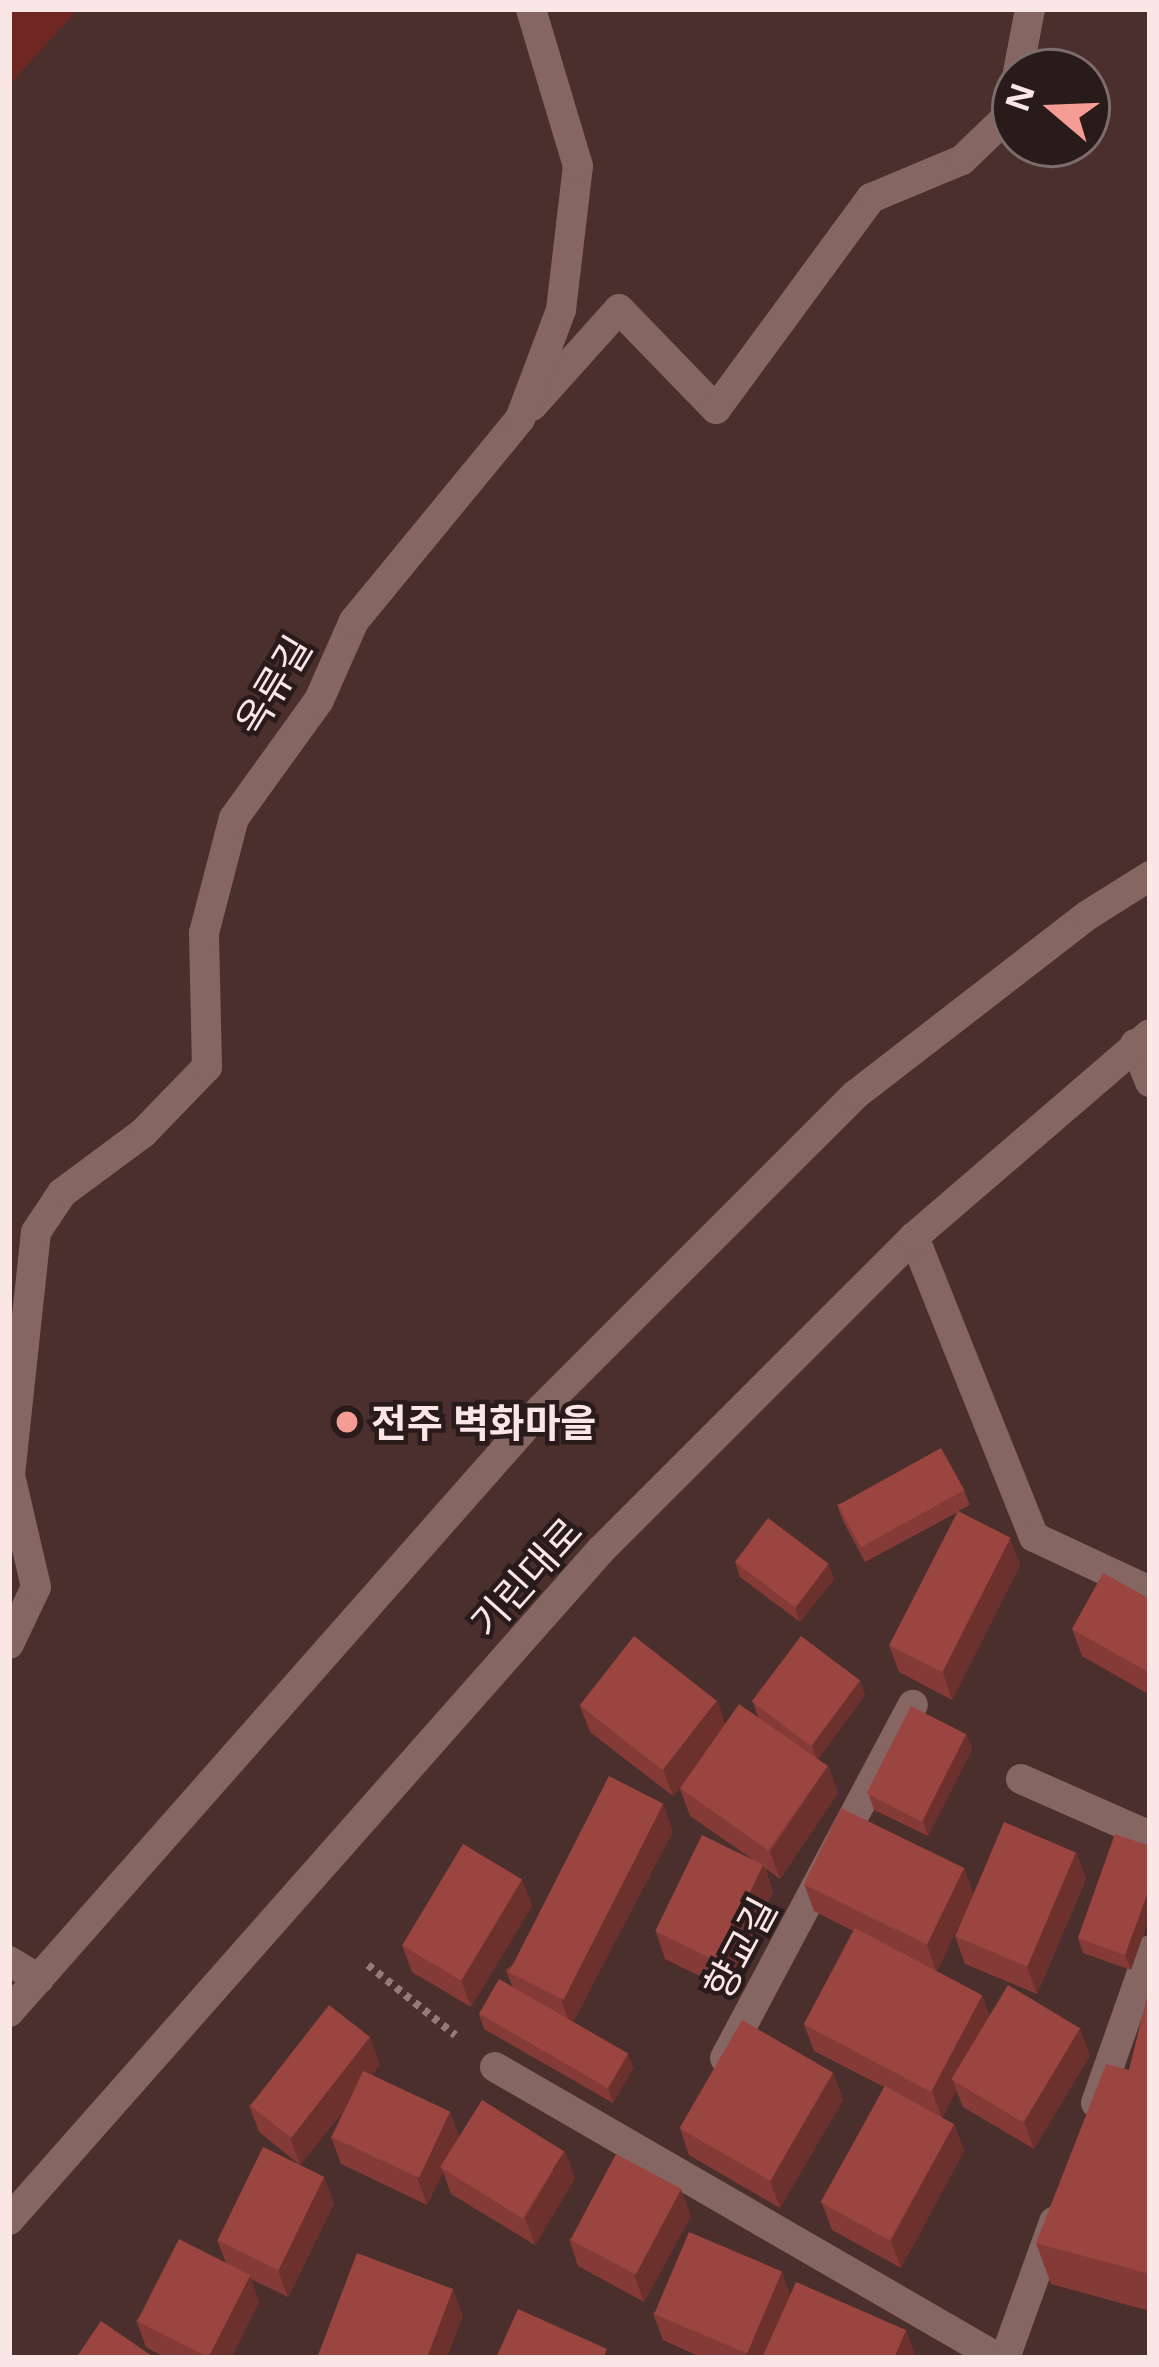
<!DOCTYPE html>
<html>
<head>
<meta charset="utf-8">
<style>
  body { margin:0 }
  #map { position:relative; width:1159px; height:2367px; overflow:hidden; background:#4b2f2c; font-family:"Open Sans","Noto Sans KR",sans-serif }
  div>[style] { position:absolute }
  .green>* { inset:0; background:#6f2724 }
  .path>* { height:8px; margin-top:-4px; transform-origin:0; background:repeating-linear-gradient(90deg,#947b79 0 6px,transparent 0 12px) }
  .service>* { height:30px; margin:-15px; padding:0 15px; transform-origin:15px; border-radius:15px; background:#866662 }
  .minor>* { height:30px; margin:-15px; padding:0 15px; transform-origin:15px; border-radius:15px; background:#866662 }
  .tertiary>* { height:30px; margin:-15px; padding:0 15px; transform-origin:15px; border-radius:15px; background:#866662 }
  .wall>* { inset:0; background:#843b37 }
  .shaded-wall>* { inset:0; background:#6c302d }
  .building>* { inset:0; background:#9a4540; transform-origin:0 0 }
  .dots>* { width:33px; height:33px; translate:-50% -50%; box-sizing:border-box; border:6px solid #281b1a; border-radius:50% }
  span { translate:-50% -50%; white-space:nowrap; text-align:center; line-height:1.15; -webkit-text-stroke:9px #281b1a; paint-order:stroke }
  .street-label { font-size:39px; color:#fae6e4 }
  .poi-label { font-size:39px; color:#fae6e4; font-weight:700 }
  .left { translate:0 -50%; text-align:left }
  .frame { position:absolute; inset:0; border:12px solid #fae6e4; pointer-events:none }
  .north { position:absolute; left:991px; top:48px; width:120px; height:120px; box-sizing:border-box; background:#281b1a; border:3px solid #7c6c6b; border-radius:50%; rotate:289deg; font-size:33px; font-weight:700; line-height:48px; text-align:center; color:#fae6e4 }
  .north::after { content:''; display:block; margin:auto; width:42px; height:54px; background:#f59c94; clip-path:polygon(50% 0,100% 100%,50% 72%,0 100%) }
</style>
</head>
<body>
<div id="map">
  <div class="green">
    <div style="clip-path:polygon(9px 9px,78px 9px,9px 85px)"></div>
  </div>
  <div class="path">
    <div style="left:368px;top:1965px;width:112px;rotate:38.8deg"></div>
  </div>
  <div class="service">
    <div style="left:1018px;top:72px;width:64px;rotate:-79.2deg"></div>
    <div style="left:532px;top:406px;width:130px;rotate:-48.1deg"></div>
    <div style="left:619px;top:309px;width:139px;rotate:45.9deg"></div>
    <div style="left:716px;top:409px;width:262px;rotate:-53.7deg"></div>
    <div style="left:871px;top:198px;width:99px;rotate:-22.7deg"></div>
    <div style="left:962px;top:160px;width:66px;rotate:-43.8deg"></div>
    <div style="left:1010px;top:114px;width:26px;rotate:-79deg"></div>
    <div style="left:1135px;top:1044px;width:41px;rotate:68.5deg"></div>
    <div style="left:9px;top:1644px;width:63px;rotate:-64.7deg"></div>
    <div style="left:36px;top:1587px;width:115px;rotate:-103.1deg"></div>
    <div style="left:10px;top:1475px;width:244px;rotate:-83.9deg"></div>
    <div style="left:36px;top:1232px;width:47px;rotate:-56.3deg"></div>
    <div style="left:62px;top:1193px;width:101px;rotate:-36.5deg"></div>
    <div style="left:143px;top:1133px;width:92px;rotate:-45.9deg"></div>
    <div style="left:207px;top:1067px;width:134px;rotate:-91.3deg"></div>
    <div style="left:204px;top:933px;width:119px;rotate:-75.4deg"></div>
    <div style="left:234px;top:818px;width:145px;rotate:-54.2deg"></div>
    <div style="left:319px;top:700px;width:86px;rotate:-66.1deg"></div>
    <div style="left:354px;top:621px;width:261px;rotate:-50.6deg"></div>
    <div style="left:520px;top:419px;width:116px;rotate:-69.4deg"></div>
    <div style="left:561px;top:310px;width:145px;rotate:-83.3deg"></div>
    <div style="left:578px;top:166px;width:164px;rotate:-106.7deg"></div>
    <div style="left:9px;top:1961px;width:35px;rotate:31deg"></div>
  </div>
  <div class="minor">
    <div style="left:914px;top:1237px;width:323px;rotate:68.2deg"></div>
    <div style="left:1034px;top:1537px;width:128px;rotate:25deg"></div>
    <div style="left:1021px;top:1779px;width:141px;rotate:23.8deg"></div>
    <div style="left:725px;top:2058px;width:400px;rotate:-62deg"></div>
    <div style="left:495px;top:2067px;width:581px;rotate:30.05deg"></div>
    <div style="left:1096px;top:2103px;width:162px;rotate:-70.6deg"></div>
    <div style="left:1005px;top:2358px;width:145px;rotate:-70.2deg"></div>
  </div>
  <div class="tertiary">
    <div style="left:9px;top:2012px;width:804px;rotate:-48.58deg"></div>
    <div style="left:541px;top:1409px;width:444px;rotate:-45deg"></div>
    <div style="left:855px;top:1095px;width:294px;rotate:-37.7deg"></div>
    <div style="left:1088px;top:915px;width:73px;rotate:-32.2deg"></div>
    <div style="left:9px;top:2220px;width:893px;rotate:-48.54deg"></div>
    <div style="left:600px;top:1551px;width:444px;rotate:-45deg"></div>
    <div style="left:914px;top:1237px;width:311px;rotate:-40.7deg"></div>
  </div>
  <div class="wall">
    <div style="clip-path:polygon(964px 1490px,970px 1505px,958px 1511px,1020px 1565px,952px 1700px,899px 1672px,889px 1645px,958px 1512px,865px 1562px,842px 1519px,837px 1504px)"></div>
    <div style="clip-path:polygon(735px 1562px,834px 1579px,800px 1622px,740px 1577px)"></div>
    <div style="clip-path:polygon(1150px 1599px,1150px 1695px,1082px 1656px,1072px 1629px)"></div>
    <div style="clip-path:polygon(865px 1695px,818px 1759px,828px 1766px,838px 1793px,780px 1879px,765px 1868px,773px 1892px,726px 1989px,665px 1959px,656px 1932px,752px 1859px,690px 1816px,680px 1789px,700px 1762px,673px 1796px,590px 1732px,580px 1706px,717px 1700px,725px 1724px,758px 1717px,753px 1702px)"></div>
    <div style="clip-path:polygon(966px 1734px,972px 1749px,928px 1836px,874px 1810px,869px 1795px)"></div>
    <div style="clip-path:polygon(673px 1831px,573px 2022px,628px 2054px,633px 2068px,613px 2103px,484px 2029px,479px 2014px,513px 1988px,506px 1970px)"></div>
    <div style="clip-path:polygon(1115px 1834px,1131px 1970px,1083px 1953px,1078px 1938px)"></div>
    <div style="clip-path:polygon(1076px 1852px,1086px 1879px,1037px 1994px,965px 1964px,955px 1936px,965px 1912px,937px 1971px,982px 1995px,990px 2017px,1090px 2055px,1034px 2149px,963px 2107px,956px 2090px,942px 2118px,954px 2124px,964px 2151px,901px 2268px,832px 2230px,822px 2203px,884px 2087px,814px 2051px,804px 2024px,853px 1931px,814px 1911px,804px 1884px,964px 1868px,973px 1894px)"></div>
    <div style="clip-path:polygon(532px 1906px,471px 2007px,412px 1972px,402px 1945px)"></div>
    <div style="clip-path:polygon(1150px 1986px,1150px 2311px,1051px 2284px,1036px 2243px,1129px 2070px)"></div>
    <div style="clip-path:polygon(380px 2064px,372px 2075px,450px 2112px,459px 2138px,575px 2178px,535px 2245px,451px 2194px,443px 2172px,427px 2205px,341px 2164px,331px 2137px,344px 2110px,300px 2165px,259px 2132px,249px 2105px)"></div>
    <div style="clip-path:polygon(833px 2073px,843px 2100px,780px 2208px,689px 2155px,680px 2128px)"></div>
    <div style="clip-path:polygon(324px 2177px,334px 2204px,288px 2297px,251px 2279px,259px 2302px,231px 2358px,166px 2358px,146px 2347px,136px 2320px,226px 2263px,217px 2240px)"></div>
    <div style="clip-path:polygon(691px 2216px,644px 2302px,578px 2266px,569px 2239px)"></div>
    <div style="clip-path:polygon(782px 2272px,790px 2295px,906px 2330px,915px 2358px,703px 2358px,663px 2340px,653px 2313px)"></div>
  </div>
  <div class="shaded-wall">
    <div style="clip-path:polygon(1010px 1538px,1020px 1565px,952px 1700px,943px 1672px)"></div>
    <div style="clip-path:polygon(829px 1564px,834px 1579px,800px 1622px,795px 1607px)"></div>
    <div style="clip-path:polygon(860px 1680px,865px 1695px,817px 1760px,812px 1746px)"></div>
    <div style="clip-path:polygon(717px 1700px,726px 1727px,673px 1796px,663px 1769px)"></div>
    <div style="clip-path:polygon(966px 1734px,972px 1749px,928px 1836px,923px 1821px)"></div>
    <div style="clip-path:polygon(828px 1766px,838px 1793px,780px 1879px,770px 1852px)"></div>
    <div style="clip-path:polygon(663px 1804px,673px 1831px,571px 2026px,561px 1999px)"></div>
    <div style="clip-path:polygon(1076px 1852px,1086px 1879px,1037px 1994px,1027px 1967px)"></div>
    <div style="clip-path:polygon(763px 1865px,773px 1892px,726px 1989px,717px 1962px)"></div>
    <div style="clip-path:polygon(964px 1868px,974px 1895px,936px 1972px,927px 1945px)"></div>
    <div style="clip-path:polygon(522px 1879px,532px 1906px,471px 2007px,461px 1980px)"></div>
    <div style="clip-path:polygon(1150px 1887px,1150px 1916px,1131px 1970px,1125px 1955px)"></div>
    <div style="clip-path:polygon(982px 1995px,992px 2022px,953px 2080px,956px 2090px,942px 2118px,932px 2091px)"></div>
    <div style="clip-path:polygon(1080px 2028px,1090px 2055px,1034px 2149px,1024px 2122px)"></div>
    <div style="clip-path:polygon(370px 2037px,380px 2064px,300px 2165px,290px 2138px)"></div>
    <div style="clip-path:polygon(628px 2054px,633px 2068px,613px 2103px,608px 2088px)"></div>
    <div style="clip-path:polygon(833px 2073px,843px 2100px,780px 2208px,770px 2181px)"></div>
    <div style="clip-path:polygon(450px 2112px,460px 2139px,441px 2167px,443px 2172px,427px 2205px,417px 2178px)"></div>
    <div style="clip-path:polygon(954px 2124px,964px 2151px,901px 2268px,891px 2241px)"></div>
    <div style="clip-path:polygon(565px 2151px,575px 2178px,535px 2245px,525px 2218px)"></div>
    <div style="clip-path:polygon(324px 2177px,334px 2204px,288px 2297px,278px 2270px)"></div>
    <div style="clip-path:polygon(681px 2189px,691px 2216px,644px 2302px,634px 2275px)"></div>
    <div style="clip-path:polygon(782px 2272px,792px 2299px,766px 2358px,747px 2358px,746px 2354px)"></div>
    <div style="clip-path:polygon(250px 2275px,259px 2302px,231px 2358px,208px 2358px)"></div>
    <div style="clip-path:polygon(453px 2289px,463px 2316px,447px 2358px,427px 2358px)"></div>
    <div style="clip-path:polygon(906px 2330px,916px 2357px,894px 2358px)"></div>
  </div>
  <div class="building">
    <div style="left:941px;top:1448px;width:48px;height:118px;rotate:61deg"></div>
    <div style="left:958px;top:1511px;width:59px;height:151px;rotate:27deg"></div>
    <div style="left:768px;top:1518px;width:76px;height:55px;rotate:37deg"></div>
    <div style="clip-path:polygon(1103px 1573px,1150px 1599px,1150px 1673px,1072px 1629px)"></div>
    <div style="left:634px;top:1636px;width:105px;height:88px;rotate:38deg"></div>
    <div style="left:801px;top:1636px;width:74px;height:82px;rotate:37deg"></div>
    <div style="left:739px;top:1704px;width:108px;height:103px;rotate:35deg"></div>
    <div style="left:911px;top:1706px;width:62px;height:98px;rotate:27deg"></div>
    <div style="left:609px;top:1776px;width:61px;height:220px;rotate:27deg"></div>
    <div style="left:841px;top:1808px;width:137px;height:85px;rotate:26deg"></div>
    <div style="left:1004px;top:1822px;width:78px;height:124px;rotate:23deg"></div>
    <div style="clip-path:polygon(1115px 1834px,1150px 1846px,1150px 1887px,1125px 1955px,1078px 1938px)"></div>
    <div style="left:702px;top:1835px;width:68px;height:107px;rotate:26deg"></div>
    <div style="left:463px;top:1844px;width:69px;height:118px;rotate:31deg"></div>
    <div style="left:855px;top:1928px;width:144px;height:109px;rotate:28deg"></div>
    <div style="left:499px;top:1979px;width:149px;height:40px;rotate:30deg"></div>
    <div style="left:1008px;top:1985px;width:84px;height:110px;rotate:31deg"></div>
    <div style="clip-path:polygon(1150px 1986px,1150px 2274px,1036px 2243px,1106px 2064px,1129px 2070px)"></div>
    <div style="left:329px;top:2005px;width:52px;height:128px;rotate:38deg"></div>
    <div style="left:742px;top:2020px;width:105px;height:125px;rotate:30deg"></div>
    <div style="left:363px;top:2071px;width:96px;height:73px;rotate:25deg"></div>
    <div style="left:885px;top:2086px;width:79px;height:133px;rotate:29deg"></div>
    <div style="left:482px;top:2100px;width:97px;height:79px;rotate:32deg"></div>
    <div style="left:263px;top:2147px;width:68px;height:104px;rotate:26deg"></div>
    <div style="left:616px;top:2154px;width:74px;height:97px;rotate:28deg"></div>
    <div style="left:689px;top:2232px;width:101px;height:89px;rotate:23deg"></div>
    <div style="left:179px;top:2239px;width:80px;height:92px;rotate:27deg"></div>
    <div style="clip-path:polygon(357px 2253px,453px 2289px,427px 2358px,317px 2358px)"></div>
    <div style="clip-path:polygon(796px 2282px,906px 2330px,894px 2358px,762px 2358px)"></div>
    <div style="clip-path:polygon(518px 2309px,607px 2349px,603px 2358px,496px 2358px)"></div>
    <div style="clip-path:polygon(101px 2321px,155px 2358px,76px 2358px)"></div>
  </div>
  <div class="dots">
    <div style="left:347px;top:1422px;background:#f59c94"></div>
  </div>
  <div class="street-label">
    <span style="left:273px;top:685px;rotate:-59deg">옥류길</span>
    <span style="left:526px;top:1577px;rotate:-48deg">기린대로</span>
    <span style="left:740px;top:1948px;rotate:-62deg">향교길</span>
  </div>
  <div class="poi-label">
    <span class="left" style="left:371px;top:1422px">전주 벽화마을</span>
  </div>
  <div class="frame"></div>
  <div class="north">N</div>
</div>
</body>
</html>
